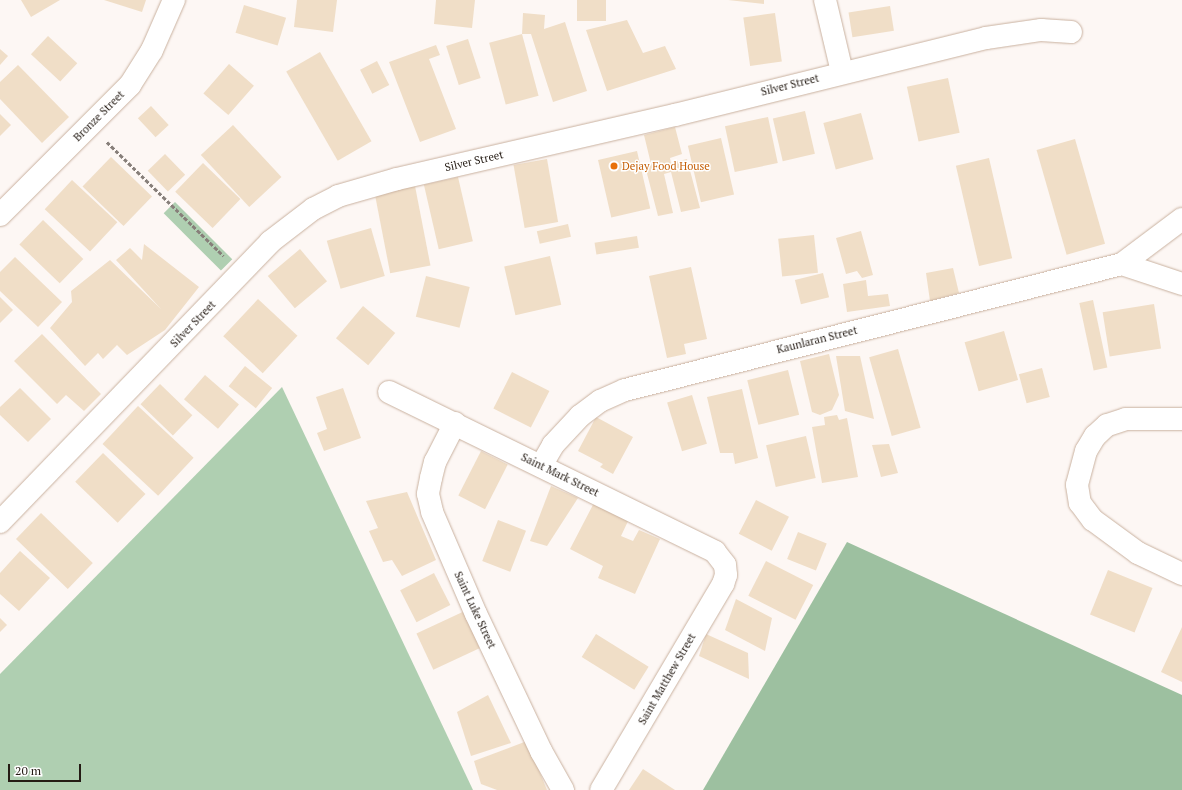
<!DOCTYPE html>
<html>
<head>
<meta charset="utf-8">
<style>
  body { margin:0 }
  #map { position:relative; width:1182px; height:790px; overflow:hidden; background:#fdf7f4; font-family:"PT Serif",serif }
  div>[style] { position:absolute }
  .green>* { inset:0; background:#afcfb1; transform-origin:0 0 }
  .forest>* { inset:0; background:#9dc0a0 }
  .building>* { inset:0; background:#f0dec7; transform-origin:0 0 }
  .path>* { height:2.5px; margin-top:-1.25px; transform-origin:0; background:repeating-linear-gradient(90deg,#877f7a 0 4px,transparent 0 6px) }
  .roads { filter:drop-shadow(0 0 1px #c9b19f) drop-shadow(0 0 1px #c9b19f) }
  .street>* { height:22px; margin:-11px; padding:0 11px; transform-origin:11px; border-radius:11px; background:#fff }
  .dots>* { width:11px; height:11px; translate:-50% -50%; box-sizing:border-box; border:2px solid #fff; border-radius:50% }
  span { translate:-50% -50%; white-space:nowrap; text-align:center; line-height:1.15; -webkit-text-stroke:3px #fff; paint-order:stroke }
  .street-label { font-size:11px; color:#241b14 }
  .food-label { font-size:11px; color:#c56008 }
  .left { translate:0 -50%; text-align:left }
  .scale { position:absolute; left:8px; top:764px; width:73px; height:18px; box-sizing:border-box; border:2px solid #241b14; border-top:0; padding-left:5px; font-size:12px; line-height:14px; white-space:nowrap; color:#241b14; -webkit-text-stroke:3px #fff; paint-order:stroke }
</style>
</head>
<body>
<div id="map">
  <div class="green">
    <div style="left:175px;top:202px;width:81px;height:16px;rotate:45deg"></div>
    <div style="clip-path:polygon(282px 387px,473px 790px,0 790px,0 674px)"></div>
  </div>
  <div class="forest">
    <div style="clip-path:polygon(847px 542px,1182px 695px,1182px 790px,703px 790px)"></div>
  </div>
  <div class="building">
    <div style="clip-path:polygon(21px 0,60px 0,31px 17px)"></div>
    <div style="clip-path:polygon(104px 0,146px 0,142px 12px)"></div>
    <div style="clip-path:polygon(297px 0,337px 0,333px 32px,294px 27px)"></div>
    <div style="clip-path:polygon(436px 0,475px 0,472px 28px,434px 24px)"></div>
    <div style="left:577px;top:0;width:29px;height:21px"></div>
    <div style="clip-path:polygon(728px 0,764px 0,764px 4px)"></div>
    <div style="left:244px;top:5px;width:44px;height:29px;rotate:17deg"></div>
    <div style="left:890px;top:6px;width:25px;height:42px;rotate:81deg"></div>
    <div style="clip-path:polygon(523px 13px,545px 15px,544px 29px,565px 22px,587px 91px,553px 102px,531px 34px,522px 34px)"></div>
    <div style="left:775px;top:13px;width:49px;height:32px;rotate:82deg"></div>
    <div style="clip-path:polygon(627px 20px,643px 53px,665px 46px,676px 69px,607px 91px,586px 30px)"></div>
    <div style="left:522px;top:34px;width:64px;height:34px;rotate:75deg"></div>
    <div style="left:48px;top:36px;width:40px;height:25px;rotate:43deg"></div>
    <div style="left:468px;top:39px;width:41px;height:23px;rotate:72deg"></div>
    <div style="clip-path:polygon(436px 45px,440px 55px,429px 59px,456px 129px,420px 142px,389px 62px)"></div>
    <div style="clip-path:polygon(0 49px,8px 56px,0 65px)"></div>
    <div style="left:320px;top:52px;width:103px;height:39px;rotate:60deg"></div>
    <div style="left:377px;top:61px;width:27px;height:19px;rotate:63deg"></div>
    <div style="left:229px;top:64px;width:33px;height:39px;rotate:41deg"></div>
    <div style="clip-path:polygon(18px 65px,69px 117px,42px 143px,0 99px,0 82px)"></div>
    <div style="left:948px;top:78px;width:56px;height:42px;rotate:78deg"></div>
    <div style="left:151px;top:106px;width:26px;height:18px;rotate:47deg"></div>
    <div style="left:805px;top:111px;width:44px;height:33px;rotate:77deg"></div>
    <div style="left:861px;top:113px;width:48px;height:39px;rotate:75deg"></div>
    <div style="clip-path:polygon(0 114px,11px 125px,0 136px)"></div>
    <div style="left:768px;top:117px;width:47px;height:44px;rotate:78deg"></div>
    <div style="left:233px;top:125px;width:71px;height:44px;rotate:47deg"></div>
    <div style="clip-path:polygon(675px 127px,682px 154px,670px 158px,671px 163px,687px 159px,700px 208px,681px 212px,671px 172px,664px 174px,673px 213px,658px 216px,645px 166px,651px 164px,644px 135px)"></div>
    <div style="left:721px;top:138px;width:58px;height:34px;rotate:77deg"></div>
    <div style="left:1075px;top:139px;width:109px;height:40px;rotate:74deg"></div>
    <div style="left:637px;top:151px;width:59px;height:40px;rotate:77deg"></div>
    <div style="left:165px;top:154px;width:29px;height:24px;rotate:46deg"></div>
    <div style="left:111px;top:157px;width:57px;height:41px;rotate:44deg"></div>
    <div style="left:989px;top:158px;width:103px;height:34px;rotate:77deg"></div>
    <div style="left:547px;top:159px;width:64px;height:34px;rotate:80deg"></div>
    <div style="left:203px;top:163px;width:52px;height:40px;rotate:44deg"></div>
    <div style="left:458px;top:177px;width:66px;height:35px;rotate:77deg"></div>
    <div style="left:72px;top:180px;width:62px;height:40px;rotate:43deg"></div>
    <div style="left:415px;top:186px;width:81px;height:41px;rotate:79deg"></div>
    <div style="left:43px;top:220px;width:56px;height:34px;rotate:44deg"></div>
    <div style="left:568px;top:224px;width:13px;height:32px;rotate:77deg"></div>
    <div style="left:371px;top:228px;width:50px;height:46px;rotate:74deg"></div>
    <div style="clip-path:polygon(861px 231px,873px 275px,862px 278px,857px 271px,846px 274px,836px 238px)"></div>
    <div style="left:814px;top:235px;width:38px;height:36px;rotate:84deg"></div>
    <div style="left:637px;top:236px;width:12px;height:43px;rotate:81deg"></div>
    <div style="clip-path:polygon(144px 244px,199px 287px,165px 330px,127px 355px,117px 345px,103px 359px,98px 353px,85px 366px,50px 328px,72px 302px,71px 291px,110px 260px,161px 309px,116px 260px,130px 248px,142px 260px)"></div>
    <div style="left:300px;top:249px;width:42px;height:42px;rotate:50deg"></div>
    <div style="left:550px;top:256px;width:50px;height:47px;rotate:77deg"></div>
    <div style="clip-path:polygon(15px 257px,62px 302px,38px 327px,0 291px,0 272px)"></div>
    <div style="clip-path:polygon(691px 267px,707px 339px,684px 344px,686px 354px,667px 358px,649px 276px)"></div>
    <div style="clip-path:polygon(953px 268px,959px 293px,930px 301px,926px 273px)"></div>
    <div style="left:823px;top:273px;width:25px;height:29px;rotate:76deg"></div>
    <div style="left:426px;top:276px;width:45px;height:42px;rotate:14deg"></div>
    <div style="clip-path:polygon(866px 280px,868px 296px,888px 294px,890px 306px,847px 312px,843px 284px)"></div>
    <div style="clip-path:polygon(0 297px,13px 310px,0 323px)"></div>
    <div style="left:258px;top:299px;width:54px;height:51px;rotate:43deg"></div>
    <div style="left:1093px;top:300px;width:69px;height:14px;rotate:78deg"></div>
    <div style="left:1154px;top:304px;width:45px;height:52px;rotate:81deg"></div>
    <div style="left:363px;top:306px;width:42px;height:42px;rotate:40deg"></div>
    <div style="left:1004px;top:331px;width:51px;height:41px;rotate:74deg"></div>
    <div style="clip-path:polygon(42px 334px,101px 394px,84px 411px,66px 395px,57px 404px,14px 361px)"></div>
    <div style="left:898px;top:349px;width:82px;height:30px;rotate:74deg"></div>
    <div style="clip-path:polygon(829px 354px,839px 395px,832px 410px,820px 415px,812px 412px,800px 361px)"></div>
    <div style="clip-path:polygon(836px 356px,860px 356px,874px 419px,845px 411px)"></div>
    <div style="left:245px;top:366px;width:35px;height:26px;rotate:39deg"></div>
    <div style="left:1042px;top:368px;width:30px;height:24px;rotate:75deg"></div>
    <div style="left:788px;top:370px;width:46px;height:42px;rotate:76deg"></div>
    <div style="left:512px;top:372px;width:42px;height:41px;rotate:27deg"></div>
    <div style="left:205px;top:375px;width:45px;height:32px;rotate:41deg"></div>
    <div style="left:160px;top:384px;width:45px;height:28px;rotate:44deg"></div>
    <div style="clip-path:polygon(20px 388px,51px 419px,28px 442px,0 415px,0 407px)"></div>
    <div style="clip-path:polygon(343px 388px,361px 438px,324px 451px,317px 433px,327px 429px,316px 397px)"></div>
    <div style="clip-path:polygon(742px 389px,758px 458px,735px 464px,733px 453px,720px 453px,707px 397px)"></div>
    <div style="left:692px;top:395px;width:51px;height:26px;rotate:73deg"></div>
    <div style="left:138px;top:406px;width:76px;height:52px;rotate:43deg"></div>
    <div style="clip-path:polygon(837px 415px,839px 420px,847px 418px,858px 477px,822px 483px,812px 427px,825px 425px,824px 417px)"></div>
    <div style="clip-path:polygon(596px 417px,633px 437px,613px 474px,600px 467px,603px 464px,578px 451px)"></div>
    <div style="left:806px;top:436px;width:43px;height:41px;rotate:77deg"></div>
    <div style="clip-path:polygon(889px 444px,898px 473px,881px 477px,872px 445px)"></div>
    <div style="left:481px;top:451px;width:30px;height:50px;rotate:27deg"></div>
    <div style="left:103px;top:453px;width:59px;height:40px;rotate:44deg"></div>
    <div style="clip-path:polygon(551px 486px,578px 498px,547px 546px,530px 541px)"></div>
    <div style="clip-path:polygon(407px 492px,436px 560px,402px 576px,392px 560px,383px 562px,369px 531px,378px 528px,366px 501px)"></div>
    <div style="clip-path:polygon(596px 499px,630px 517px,621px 536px,633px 541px,639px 530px,660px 539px,635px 594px,598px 578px,603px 566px,570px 549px)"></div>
    <div style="left:756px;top:500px;width:37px;height:38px;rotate:27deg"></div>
    <div style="left:41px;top:513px;width:72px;height:36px;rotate:44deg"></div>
    <div style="left:498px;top:520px;width:30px;height:44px;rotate:21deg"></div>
    <div style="left:798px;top:532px;width:31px;height:29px;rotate:22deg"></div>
    <div style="clip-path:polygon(20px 551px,50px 578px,19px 611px,0 594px,0 573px)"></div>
    <div style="left:766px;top:561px;width:53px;height:39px;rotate:27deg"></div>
    <div style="left:1108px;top:570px;width:48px;height:48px;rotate:22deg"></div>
    <div style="left:434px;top:573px;width:36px;height:38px;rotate:63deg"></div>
    <div style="clip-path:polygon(736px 599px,772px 618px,765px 651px,725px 630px)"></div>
    <div style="left:469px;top:609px;width:40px;height:58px;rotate:65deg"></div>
    <div style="clip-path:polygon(0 618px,7px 625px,0 632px)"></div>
    <div style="clip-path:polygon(1182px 627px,1182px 682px,1161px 672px)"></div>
    <div style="left:596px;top:634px;width:62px;height:27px;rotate:32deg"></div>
    <div style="clip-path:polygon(706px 634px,748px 653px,749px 679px,699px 656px)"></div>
    <div style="clip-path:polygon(488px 695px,511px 743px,471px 756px,457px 712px)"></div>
    <div style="clip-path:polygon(527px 741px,547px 790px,497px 790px,481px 784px,474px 761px)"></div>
    <div style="clip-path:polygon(643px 769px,675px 790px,629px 790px)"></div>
  </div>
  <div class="path">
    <div style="left:107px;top:142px;width:163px;rotate:44.3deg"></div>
  </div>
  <div class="roads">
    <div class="street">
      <div style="left:825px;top:0;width:74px;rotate:76.7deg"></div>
      <div style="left:0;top:215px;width:184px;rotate:-45deg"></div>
      <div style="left:130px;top:85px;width:41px;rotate:-57.8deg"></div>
      <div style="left:152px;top:50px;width:55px;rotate:-66.3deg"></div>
      <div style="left:1122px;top:264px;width:63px;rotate:18.4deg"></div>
      <div style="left:389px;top:392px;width:363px;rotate:26.1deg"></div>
      <div style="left:715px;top:552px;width:16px;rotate:52deg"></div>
      <div style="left:725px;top:565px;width:10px;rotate:84deg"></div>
      <div style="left:726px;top:575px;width:9px;rotate:108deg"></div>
      <div style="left:723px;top:584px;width:239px;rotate:120.6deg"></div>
      <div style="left:1182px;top:419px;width:56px;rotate:180deg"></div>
      <div style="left:1126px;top:419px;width:20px;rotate:162deg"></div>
      <div style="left:1107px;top:425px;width:16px;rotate:137deg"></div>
      <div style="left:1095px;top:436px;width:17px;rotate:121deg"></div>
      <div style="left:1086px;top:451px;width:35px;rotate:105deg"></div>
      <div style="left:1077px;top:485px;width:18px;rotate:81deg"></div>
      <div style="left:1080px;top:503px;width:21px;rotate:53deg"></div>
      <div style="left:1093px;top:520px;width:56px;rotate:36.3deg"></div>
      <div style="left:1138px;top:553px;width:49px;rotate:25.5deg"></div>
      <div style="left:455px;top:423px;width:44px;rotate:117.1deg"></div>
      <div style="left:435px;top:462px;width:16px;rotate:104deg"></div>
      <div style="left:431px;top:478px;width:16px;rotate:101deg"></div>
      <div style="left:428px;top:494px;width:18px;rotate:77deg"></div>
      <div style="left:432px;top:512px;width:111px;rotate:66.7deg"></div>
      <div style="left:476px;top:614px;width:152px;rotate:64.6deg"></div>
      <div style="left:541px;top:751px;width:45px;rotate:60.6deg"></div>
      <div style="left:541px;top:466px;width:24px;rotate:-60deg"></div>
      <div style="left:553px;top:445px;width:40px;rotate:-47deg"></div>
      <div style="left:580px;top:416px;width:25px;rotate:-37deg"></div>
      <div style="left:600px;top:401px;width:27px;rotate:-24deg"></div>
      <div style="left:625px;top:390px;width:513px;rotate:-14.23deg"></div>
      <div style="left:1122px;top:264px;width:75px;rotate:-36.9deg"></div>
      <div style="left:0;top:522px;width:389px;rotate:-46deg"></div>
      <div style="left:270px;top:242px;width:54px;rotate:-37.5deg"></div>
      <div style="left:313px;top:209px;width:28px;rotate:-27deg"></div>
      <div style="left:338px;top:196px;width:61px;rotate:-16.1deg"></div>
      <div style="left:397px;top:179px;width:285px;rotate:-13deg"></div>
      <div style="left:675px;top:115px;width:320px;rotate:-13.9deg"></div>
      <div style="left:986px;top:38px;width:56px;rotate:-8.3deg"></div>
      <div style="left:1041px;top:30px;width:30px;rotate:4deg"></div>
    </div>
  </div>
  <div class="dots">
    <div style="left:614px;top:166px;background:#e8710a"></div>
  </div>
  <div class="street-label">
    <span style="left:790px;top:85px;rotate:-14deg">Silver Street</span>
    <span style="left:99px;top:116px;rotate:-45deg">Bronze Street</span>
    <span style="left:474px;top:161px;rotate:-13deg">Silver Street</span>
    <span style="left:193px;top:324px;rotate:-46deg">Silver Street</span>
    <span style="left:817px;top:340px;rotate:-14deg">Kaunlaran Street</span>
    <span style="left:560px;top:475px;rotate:26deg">Saint Mark Street</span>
    <span style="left:475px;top:610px;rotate:65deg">Saint Luke Street</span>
    <span style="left:667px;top:679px;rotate:-60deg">Saint Matthew Street</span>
  </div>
  <div class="food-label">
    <span class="left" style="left:622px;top:166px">Dejay Food House</span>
  </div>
  <div class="scale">20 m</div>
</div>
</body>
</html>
